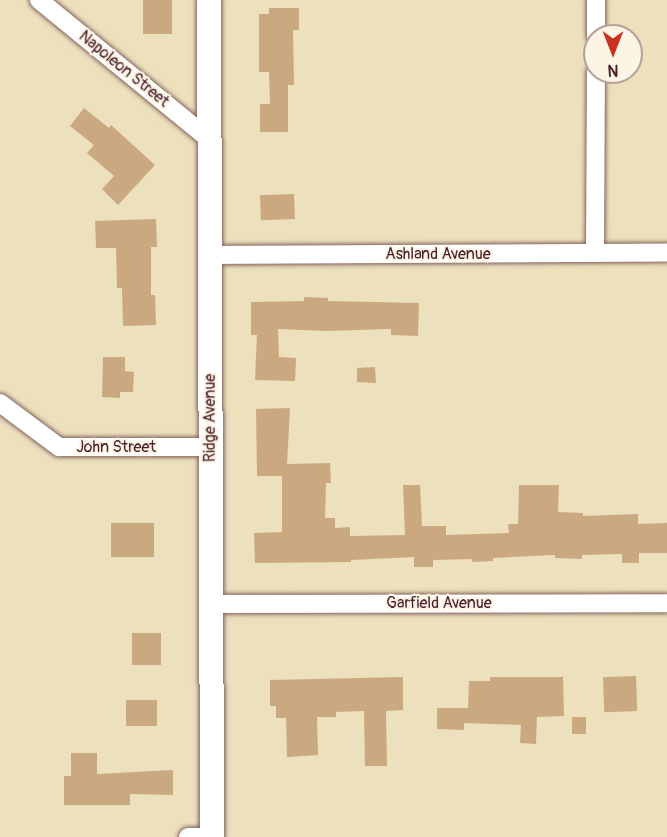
<!DOCTYPE html>
<html>
<head>
<meta charset="utf-8">
<style>
  body { margin:0 }
  #map { position:relative; width:667px; height:837px; overflow:hidden; background:#ece0bd; font-family:Pangolin,sans-serif }
  div>[style] { position:absolute }
  .building>* { inset:0; background:#caa981; transform-origin:0 0 }
  .roads { filter:drop-shadow(0 0 2px #83635e) drop-shadow(0 0 2px #83635e) }
  .minor>* { height:18px; margin:-9px; padding:0 9px; transform-origin:9px; border-radius:9px; background:#fff }
  .tertiary>* { height:24px; margin:-12px; padding:0 12px; transform-origin:12px; border-radius:12px; background:#fff }
  span { translate:-50% -50%; white-space:nowrap; text-align:center; line-height:1.15; -webkit-text-stroke:4.5px #fcf5e5; paint-order:stroke }
  .street-label { font-size:16px; color:#4a1f2b }
  .north { position:absolute; left:583px; top:24px; width:60px; height:60px; box-sizing:border-box; background:#fcf5e5; border:2px solid #b59f9b; border-radius:50%; rotate:180deg; font-size:16px; font-weight:700; line-height:24px; text-align:center; color:#4a1f2b }
  .north::after { content:''; display:block; margin:auto; width:21px; height:27px; background:#c8321e; clip-path:polygon(50% 0,100% 100%,50% 72%,0 100%) }
</style>
</head>
<body>
<div id="map">
  <div class="building">
    <div style="left:143px;top:0;width:29px;height:34px"></div>
    <div style="clip-path:polygon(269px 8px,299px 8px,299px 30px,293px 30px,294px 85px,288px 85px,288px 132px,260px 132px,260px 104px,270px 104px,269px 72px,259px 72px,259px 14px,269px 14px)"></div>
    <div style="clip-path:polygon(84px 108px,109px 128px,111px 125px,155px 165px,118px 205px,102px 189px,114px 176px,87px 153px,94px 145px,70px 126px)"></div>
    <div style="left:294px;top:194px;width:25px;height:34px;rotate:88deg"></div>
    <div style="clip-path:polygon(156px 219px,157px 247px,151px 247px,151px 295px,155px 295px,156px 325px,123px 326px,122px 288px,117px 288px,116px 248px,96px 248px,95px 221px)"></div>
    <div style="clip-path:polygon(304px 297px,328px 298px,328px 301px,419px 303px,418px 336px,391px 335px,391px 329px,326px 331px,278px 329px,279px 357px,296px 358px,295px 381px,255px 380px,257px 335px,251px 335px,251px 302px,304px 301px)"></div>
    <div style="clip-path:polygon(103px 357px,125px 357px,125px 371px,134px 372px,133px 392px,120px 392px,120px 398px,102px 397px)"></div>
    <div style="clip-path:polygon(375px 367px,376px 383px,357px 382px,357px 368px)"></div>
    <div style="clip-path:polygon(290px 408px,287px 464px,330px 463px,331px 483px,326px 483px,325px 518px,335px 518px,335px 528px,350px 527px,350px 536px,405px 535px,403px 485px,420px 485px,422px 526px,446px 526px,446px 535px,509px 533px,508px 524px,518px 524px,519px 485px,559px 485px,558px 512px,583px 513px,583px 516px,638px 514px,638px 524px,667px 523px,667px 553px,639px 553px,639px 563px,622px 563px,622px 554px,582px 555px,582px 559px,555px 558px,555px 555px,493px 558px,493px 561px,472px 562px,472px 559px,433px 560px,433px 567px,414px 567px,414px 557px,351px 560px,351px 562px,255px 563px,254px 533px,282px 532px,282px 476px,257px 476px,256px 409px)"></div>
    <div style="left:111px;top:523px;width:43px;height:34px"></div>
    <div style="left:132px;top:633px;width:29px;height:32px"></div>
    <div style="left:636px;top:676px;width:35px;height:33px;rotate:88deg"></div>
    <div style="clip-path:polygon(403px 677px,403px 710px,386px 711px,387px 766px,365px 766px,364px 711px,336px 712px,336px 717px,317px 717px,318px 755px,287px 757px,286px 718px,276px 718px,276px 706px,270px 706px,270px 680px)"></div>
    <div style="clip-path:polygon(490px 677px,563px 677px,564px 716px,537px 717px,536px 744px,520px 743px,521px 725px,464px 723px,464px 730px,437px 729px,437px 708px,468px 708px,469px 681px,490px 681px)"></div>
    <div style="left:126px;top:700px;width:31px;height:26px"></div>
    <div style="left:572px;top:717px;width:14px;height:17px"></div>
    <div style="clip-path:polygon(71px 753px,97px 753px,97px 774px,173px 770px,173px 795px,130px 794px,130px 805px,64px 805px,64px 776px,71px 776px)"></div>
  </div>
  <div class="roads">
    <div class="minor">
      <div style="left:39px;top:0;width:220px;rotate:39.3deg"></div>
      <div style="left:596px;top:36px;width:36px;rotate:-90deg"></div>
      <div style="left:595px;top:253px;width:181px;rotate:-89.7deg"></div>
      <div style="left:210px;top:255px;width:457px;rotate:-0.3deg"></div>
      <div style="left:0;top:403px;width:74px;rotate:36.7deg"></div>
      <div style="left:59px;top:447px;width:151px"></div>
      <div style="left:211px;top:604px;width:456px;rotate:-0.1deg"></div>
      <div style="left:188px;top:837px;width:24px"></div>
    </div>
    <div class="tertiary">
      <div style="left:209px;top:0;width:837px;rotate:89.79deg"></div>
    </div>
  </div>
  <div class="street-label">
    <span style="left:124px;top:69px;rotate:39deg">Napoleon Street</span>
    <span style="left:438px;top:254px">Ashland Avenue</span>
    <span style="left:210px;top:418px;rotate:-90deg">Ridge Avenue</span>
    <span style="left:116px;top:447px">John Street</span>
    <span style="left:439px;top:603px">Garfield Avenue</span>
  </div>
  <div class="north">N</div>
</div>
</body>
</html>
